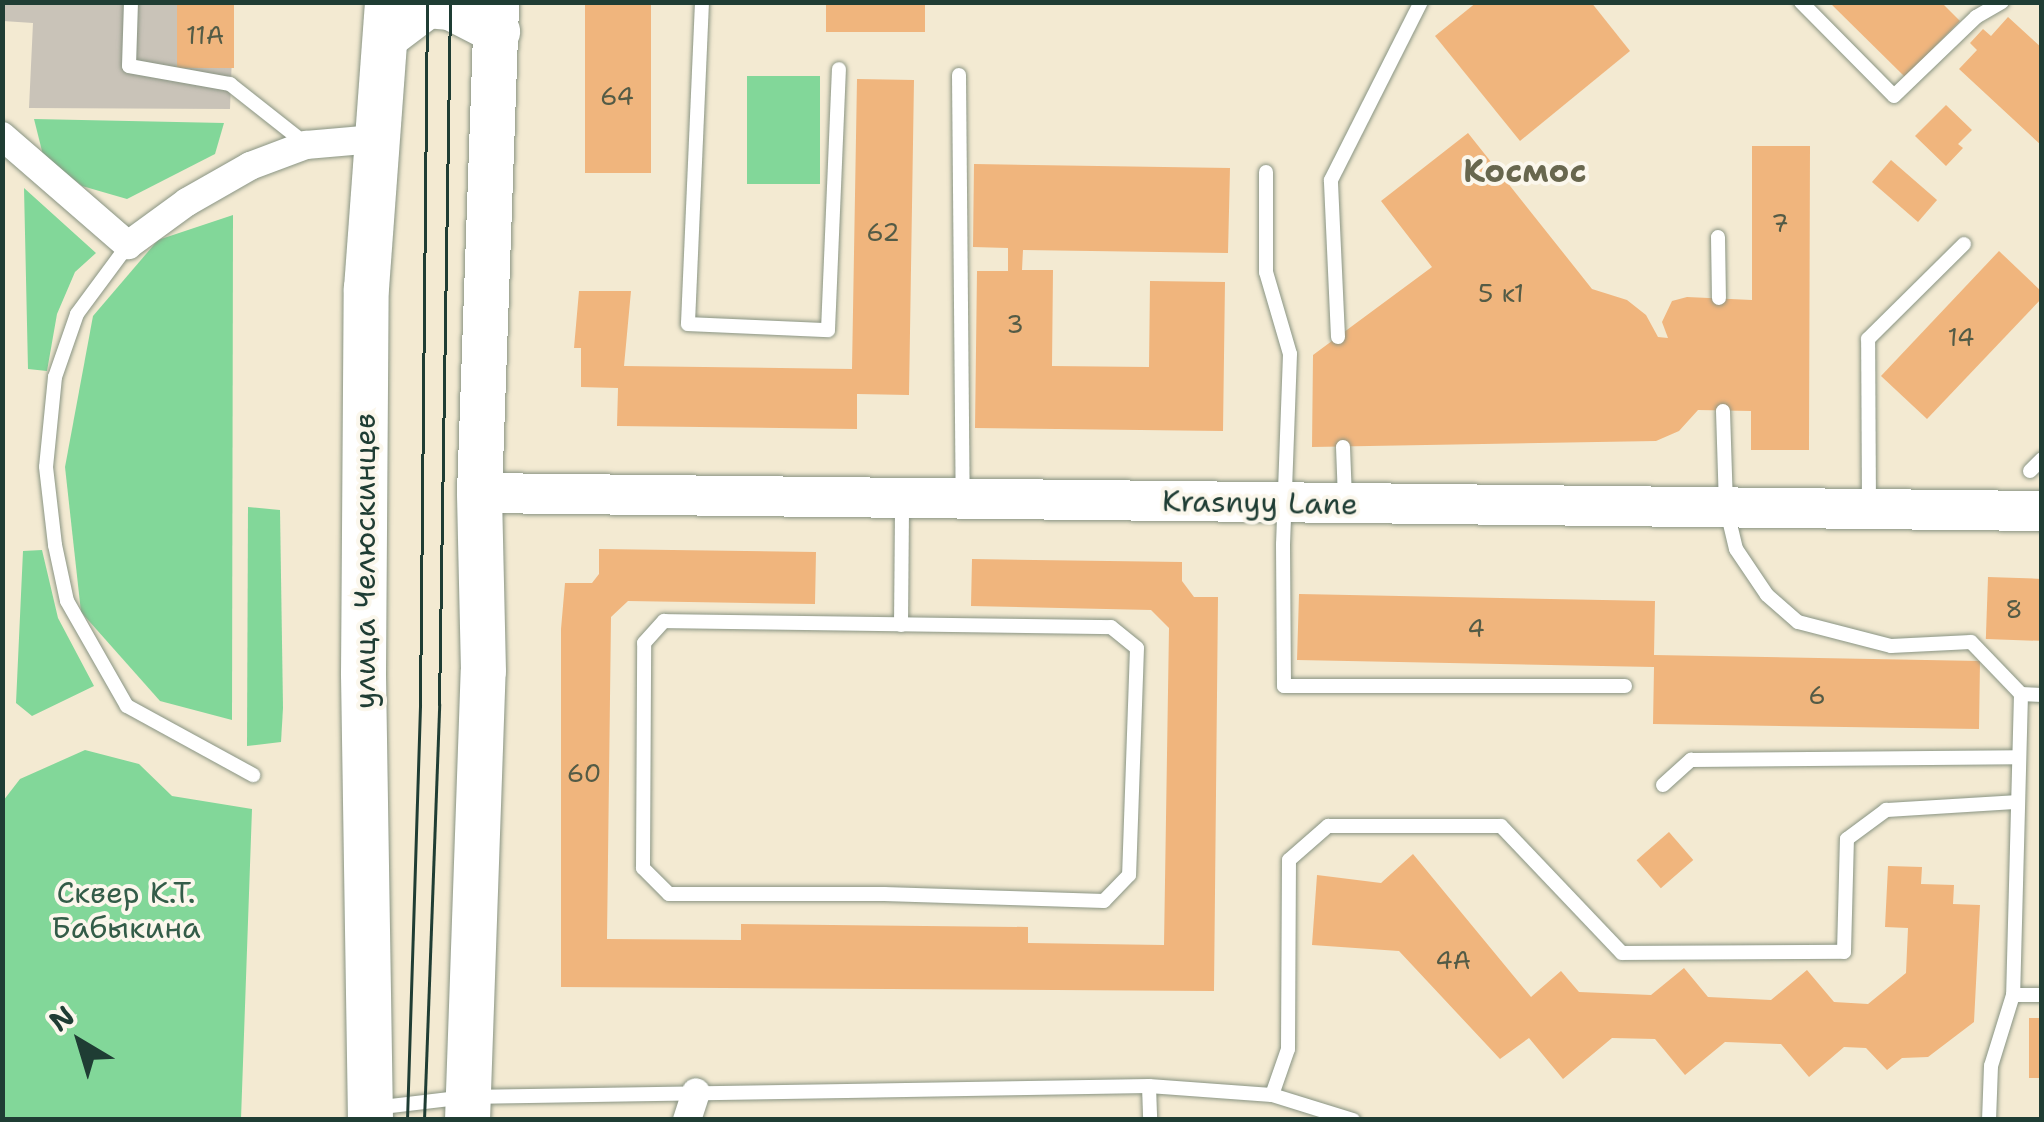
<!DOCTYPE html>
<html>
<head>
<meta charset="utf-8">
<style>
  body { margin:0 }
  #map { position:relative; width:2044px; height:1122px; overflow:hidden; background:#f3ead2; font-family:"Shantell Sans",sans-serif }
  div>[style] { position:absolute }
  .industrial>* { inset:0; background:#c9c3b8 }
  .green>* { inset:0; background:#82d799; transform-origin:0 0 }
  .building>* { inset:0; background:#f0b57d; transform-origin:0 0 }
  .roads { filter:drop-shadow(0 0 2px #899483) drop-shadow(0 0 2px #899483) }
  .lane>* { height:14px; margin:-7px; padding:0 7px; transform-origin:7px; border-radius:7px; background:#fff }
  .street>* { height:28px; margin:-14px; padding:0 14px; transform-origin:14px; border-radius:14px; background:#fff }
  .secondary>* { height:40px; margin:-20px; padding:0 20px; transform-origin:20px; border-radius:20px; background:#fff }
  .primary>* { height:45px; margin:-22.5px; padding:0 22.5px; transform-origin:22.5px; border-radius:22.5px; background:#fff }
  .tram>* { height:2.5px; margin:-1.25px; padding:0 1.25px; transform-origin:1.25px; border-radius:1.25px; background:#1f3d34 }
  span { translate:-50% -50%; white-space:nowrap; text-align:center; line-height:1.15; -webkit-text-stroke:8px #fbf7ec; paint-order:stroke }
  .number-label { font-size:25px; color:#535b46 }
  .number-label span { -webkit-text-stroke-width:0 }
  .street-label { font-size:30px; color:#1f3d34 }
  .park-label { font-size:30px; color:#335c48 }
  .neighbourhood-label { font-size:32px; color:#68674e; font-weight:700 }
  .frame { position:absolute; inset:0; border:5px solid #1f3d34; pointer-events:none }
  .north { position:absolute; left:30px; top:992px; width:100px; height:100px; -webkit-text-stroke:8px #fbf7ec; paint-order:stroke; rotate:322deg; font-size:28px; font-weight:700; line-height:40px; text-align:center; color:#1f3d34 }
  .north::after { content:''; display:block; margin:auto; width:35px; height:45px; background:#1f3d34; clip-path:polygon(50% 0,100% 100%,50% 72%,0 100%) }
</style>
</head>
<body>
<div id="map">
  <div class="industrial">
    <div style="clip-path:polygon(3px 3px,234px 3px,230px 109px,29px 108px,33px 23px,3px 21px)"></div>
  </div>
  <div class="green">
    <div style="left:747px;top:76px;width:73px;height:108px"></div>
    <div style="clip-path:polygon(34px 119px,224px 123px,215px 154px,127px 199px,82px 186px,43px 155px)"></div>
    <div style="clip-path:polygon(24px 188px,96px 253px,75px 272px,57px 314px,47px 371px,28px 369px)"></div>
    <div style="clip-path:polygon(233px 215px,232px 720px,160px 701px,81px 612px,65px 467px,93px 316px,158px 240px)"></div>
    <div style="clip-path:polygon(248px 507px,280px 510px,283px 708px,281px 742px,247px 746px)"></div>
    <div style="clip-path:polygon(42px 550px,58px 618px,94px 686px,32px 716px,16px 703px,23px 551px)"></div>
    <div style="clip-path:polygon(85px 750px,139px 764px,172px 796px,252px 809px,241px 1119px,3px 1119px,3px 801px,20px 779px)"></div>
  </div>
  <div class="building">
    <div style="left:177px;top:2px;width:57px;height:66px"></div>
    <div style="left:585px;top:2px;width:66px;height:171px"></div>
    <div style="left:826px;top:2px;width:99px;height:30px"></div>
    <div style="clip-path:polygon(1477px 2px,1591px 2px,1630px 51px,1520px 141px,1435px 36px)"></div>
    <div style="clip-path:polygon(1829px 2px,1941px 2px,1960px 21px,1905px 77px)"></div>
    <div style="clip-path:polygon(2008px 17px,2042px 48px,2042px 146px,1959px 69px,1977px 50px,1970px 43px,1983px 29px,1991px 36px)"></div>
    <div style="clip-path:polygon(857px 79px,914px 80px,909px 395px,857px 394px,857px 429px,617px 426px,618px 388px,581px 387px,581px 348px,574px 348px,579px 291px,631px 291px,624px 366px,852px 369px)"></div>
    <div style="clip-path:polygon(1946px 105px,1972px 130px,1958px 144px,1963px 148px,1946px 166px,1915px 136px)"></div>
    <div style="clip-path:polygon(1468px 133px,1592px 289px,1627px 300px,1646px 315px,1658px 337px,1668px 338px,1662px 322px,1672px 301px,1687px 297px,1752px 300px,1752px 146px,1810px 146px,1809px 450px,1751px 450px,1751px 411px,1698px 410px,1679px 431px,1656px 441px,1312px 447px,1313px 355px,1432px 267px,1381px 201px)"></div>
    <div style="left:1891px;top:160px;width:61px;height:29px;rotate:41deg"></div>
    <div style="clip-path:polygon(974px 164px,1230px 168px,1228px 253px,1023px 250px,1022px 270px,1053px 270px,1052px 366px,1149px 367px,1150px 281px,1225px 282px,1223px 431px,975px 428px,977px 271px,1008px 271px,1008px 248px,973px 247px)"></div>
    <div style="clip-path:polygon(1999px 251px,2042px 292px,2042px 298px,1927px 419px,1881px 376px)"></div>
    <div style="clip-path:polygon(599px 549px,816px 552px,815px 604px,628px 601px,611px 617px,607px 939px,741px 940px,741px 924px,1028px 927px,1028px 943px,1164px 945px,1169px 628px,1151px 610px,971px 606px,972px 559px,1182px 562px,1182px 581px,1194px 597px,1218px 597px,1214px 991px,561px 987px,561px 629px,565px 583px,592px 583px,599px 574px)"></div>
    <div style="left:1988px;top:577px;width:54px;height:62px;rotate:2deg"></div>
    <div style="clip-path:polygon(1299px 594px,1655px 601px,1654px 655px,1980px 661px,1979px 729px,1653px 724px,1654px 667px,1297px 660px)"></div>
    <div style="left:1669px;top:832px;width:37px;height:43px;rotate:49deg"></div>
    <div style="clip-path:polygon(1413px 854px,1531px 997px,1561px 971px,1579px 992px,1651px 995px,1684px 968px,1708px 997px,1771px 1000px,1807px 970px,1834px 1002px,1868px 1004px,1906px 973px,1908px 928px,1885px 927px,1888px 866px,1922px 867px,1921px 884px,1954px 885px,1953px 904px,1980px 905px,1974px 1022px,1928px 1057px,1902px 1058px,1887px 1070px,1866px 1048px,1844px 1047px,1809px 1077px,1781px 1044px,1725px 1042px,1685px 1075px,1655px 1039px,1612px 1038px,1563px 1079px,1529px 1038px,1500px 1059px,1399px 951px,1312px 945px,1317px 875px,1381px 883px)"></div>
    <div style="left:2029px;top:1018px;width:13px;height:60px"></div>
  </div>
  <div class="roads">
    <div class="lane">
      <div style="left:131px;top:2px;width:64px;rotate:91.8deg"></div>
      <div style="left:129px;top:66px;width:103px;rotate:10.1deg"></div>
      <div style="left:230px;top:84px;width:97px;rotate:38.3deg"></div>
      <div style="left:702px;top:2px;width:322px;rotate:92.5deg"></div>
      <div style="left:688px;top:324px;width:140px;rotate:2.5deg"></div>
      <div style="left:828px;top:330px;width:261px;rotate:-87.6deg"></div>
      <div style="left:1801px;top:2px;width:132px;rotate:45.3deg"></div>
      <div style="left:1894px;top:96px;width:114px;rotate:-43.9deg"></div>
      <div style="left:1976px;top:17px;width:30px;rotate:-30deg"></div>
      <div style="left:959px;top:75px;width:420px;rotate:89.5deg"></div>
      <div style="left:1266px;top:172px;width:100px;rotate:90deg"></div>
      <div style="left:1266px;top:272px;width:85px;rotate:73.7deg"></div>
      <div style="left:1290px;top:354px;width:190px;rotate:92.1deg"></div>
      <div style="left:1283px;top:544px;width:142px;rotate:89.6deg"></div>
      <div style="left:1284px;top:686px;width:341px"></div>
      <div style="left:1718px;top:237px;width:61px;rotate:89.1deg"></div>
      <div style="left:128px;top:245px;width:86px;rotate:126.5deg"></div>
      <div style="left:77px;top:314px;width:67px;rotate:109.2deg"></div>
      <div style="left:55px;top:377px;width:90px;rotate:95.7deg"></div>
      <div style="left:46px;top:467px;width:79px;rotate:83.4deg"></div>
      <div style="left:55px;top:545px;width:57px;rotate:77.9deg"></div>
      <div style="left:67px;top:601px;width:121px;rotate:60.3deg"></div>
      <div style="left:127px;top:706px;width:144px;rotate:28.7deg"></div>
      <div style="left:1338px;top:337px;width:157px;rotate:-92.6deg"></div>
      <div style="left:1331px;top:180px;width:199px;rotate:-63.2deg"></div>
      <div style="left:1723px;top:411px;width:96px;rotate:88.2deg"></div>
      <div style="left:1726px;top:507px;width:43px;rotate:76.6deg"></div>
      <div style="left:1736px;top:549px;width:55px;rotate:56deg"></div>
      <div style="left:1767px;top:595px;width:41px;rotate:41.1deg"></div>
      <div style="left:1798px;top:622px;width:96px;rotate:14.5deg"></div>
      <div style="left:1891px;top:646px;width:80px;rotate:-2.9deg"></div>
      <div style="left:1971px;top:642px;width:72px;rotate:46.1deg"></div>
      <div style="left:2021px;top:694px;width:301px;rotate:91.5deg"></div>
      <div style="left:2013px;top:995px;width:74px;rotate:107.2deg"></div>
      <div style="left:1991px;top:1066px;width:54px;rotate:92.1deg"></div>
      <div style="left:1343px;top:447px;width:51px;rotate:87.8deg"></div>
      <div style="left:2030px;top:471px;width:17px;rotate:-45deg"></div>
      <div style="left:1869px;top:508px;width:169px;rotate:-90.3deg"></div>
      <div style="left:1868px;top:339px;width:135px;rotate:-44.7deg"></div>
      <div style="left:664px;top:621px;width:447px;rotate:0.8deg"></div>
      <div style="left:1111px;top:627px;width:33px;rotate:39deg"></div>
      <div style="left:1137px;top:648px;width:227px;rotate:92deg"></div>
      <div style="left:1129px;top:875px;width:36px;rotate:134deg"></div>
      <div style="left:1104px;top:901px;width:220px;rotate:-178.2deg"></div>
      <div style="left:884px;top:894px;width:215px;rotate:180deg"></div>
      <div style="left:669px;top:894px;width:37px;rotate:-135deg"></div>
      <div style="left:643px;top:868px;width:225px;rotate:-89.7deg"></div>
      <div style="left:644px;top:643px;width:30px;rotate:-48deg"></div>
      <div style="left:901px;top:625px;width:124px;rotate:-89.5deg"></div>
      <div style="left:2021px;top:694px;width:21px;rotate:3deg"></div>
      <div style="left:1663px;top:785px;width:38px;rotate:-42deg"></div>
      <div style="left:1691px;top:760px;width:328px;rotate:-0.5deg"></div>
      <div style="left:2013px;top:995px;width:29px"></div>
      <div style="left:1149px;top:1086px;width:34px;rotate:88deg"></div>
      <div style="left:1272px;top:1095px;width:49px;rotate:-70.8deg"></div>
      <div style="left:1288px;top:1049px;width:189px;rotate:-89.7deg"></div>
      <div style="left:1289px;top:860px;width:52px;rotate:-41.1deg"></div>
      <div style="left:1328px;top:826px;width:173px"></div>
      <div style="left:1501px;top:826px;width:175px;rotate:46.4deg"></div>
      <div style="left:1622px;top:953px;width:222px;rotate:-0.3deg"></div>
      <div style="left:1844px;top:952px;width:113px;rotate:-88.5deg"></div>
      <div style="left:1847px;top:839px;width:49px;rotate:-36.6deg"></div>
      <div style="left:1886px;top:810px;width:130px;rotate:-3.5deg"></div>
      <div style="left:374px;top:1108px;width:93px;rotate:-6.8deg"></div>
      <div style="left:466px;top:1097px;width:683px;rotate:-0.92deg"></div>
      <div style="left:1149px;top:1086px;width:123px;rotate:4.2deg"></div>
      <div style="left:1272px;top:1095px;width:85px;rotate:17.2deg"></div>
    </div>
    <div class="street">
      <div style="left:2px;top:136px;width:167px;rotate:40.9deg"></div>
      <div style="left:128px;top:245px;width:73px;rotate:-36.1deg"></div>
      <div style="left:187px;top:202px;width:73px;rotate:-29.7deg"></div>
      <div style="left:250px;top:166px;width:60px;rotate:-20.6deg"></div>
      <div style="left:306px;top:145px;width:69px;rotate:-5deg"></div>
      <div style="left:687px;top:1120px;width:29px;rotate:-72deg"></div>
    </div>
    <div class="secondary">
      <div style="left:479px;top:493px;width:1563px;rotate:0.66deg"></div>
    </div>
    <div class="primary">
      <div style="left:386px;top:36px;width:51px;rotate:-37.1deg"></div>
      <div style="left:427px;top:5px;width:23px;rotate:5deg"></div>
      <div style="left:450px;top:7px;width:53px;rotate:27.1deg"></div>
      <div style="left:370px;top:1120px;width:447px;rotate:-90.9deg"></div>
      <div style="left:363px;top:673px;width:385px;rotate:-89.6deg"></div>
      <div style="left:366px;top:288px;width:287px;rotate:-85.8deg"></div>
      <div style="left:467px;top:1120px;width:449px;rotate:-88deg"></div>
      <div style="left:483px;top:671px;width:178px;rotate:-91.3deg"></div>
      <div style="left:479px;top:493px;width:491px;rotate:-88deg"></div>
    </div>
  </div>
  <div class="tram">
    <div style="left:407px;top:1120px;width:414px;rotate:-88.2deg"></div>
    <div style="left:420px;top:706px;width:704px;rotate:-89.43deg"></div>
    <div style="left:424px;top:1120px;width:415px;rotate:-87.9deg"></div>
    <div style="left:439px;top:705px;width:703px;rotate:-89.1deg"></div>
  </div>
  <div class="number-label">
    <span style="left:205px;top:35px">11А</span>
    <span style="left:617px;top:96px">64</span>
    <span style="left:1780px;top:223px">7</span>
    <span style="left:883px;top:232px">62</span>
    <span style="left:1501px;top:293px">5 к1</span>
    <span style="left:1015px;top:324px">3</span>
    <span style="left:1961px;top:337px">14</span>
    <span style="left:2014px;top:609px">8</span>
    <span style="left:1476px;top:628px">4</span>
    <span style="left:1817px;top:695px">6</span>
    <span style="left:584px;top:773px">60</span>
    <span style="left:1453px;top:960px">4А</span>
  </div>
  <div class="street-label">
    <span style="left:1260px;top:503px;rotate:1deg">Krasnyy Lane</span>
    <span style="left:365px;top:561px;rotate:-90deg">улица Челюскинцев</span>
  </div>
  <div class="park-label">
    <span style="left:126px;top:910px">Сквер К.Т.<br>Бабыкина</span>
  </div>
  <div class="neighbourhood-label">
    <span style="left:1525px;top:171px">Космос</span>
  </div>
  <div class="frame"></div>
  <div class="north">N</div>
</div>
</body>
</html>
